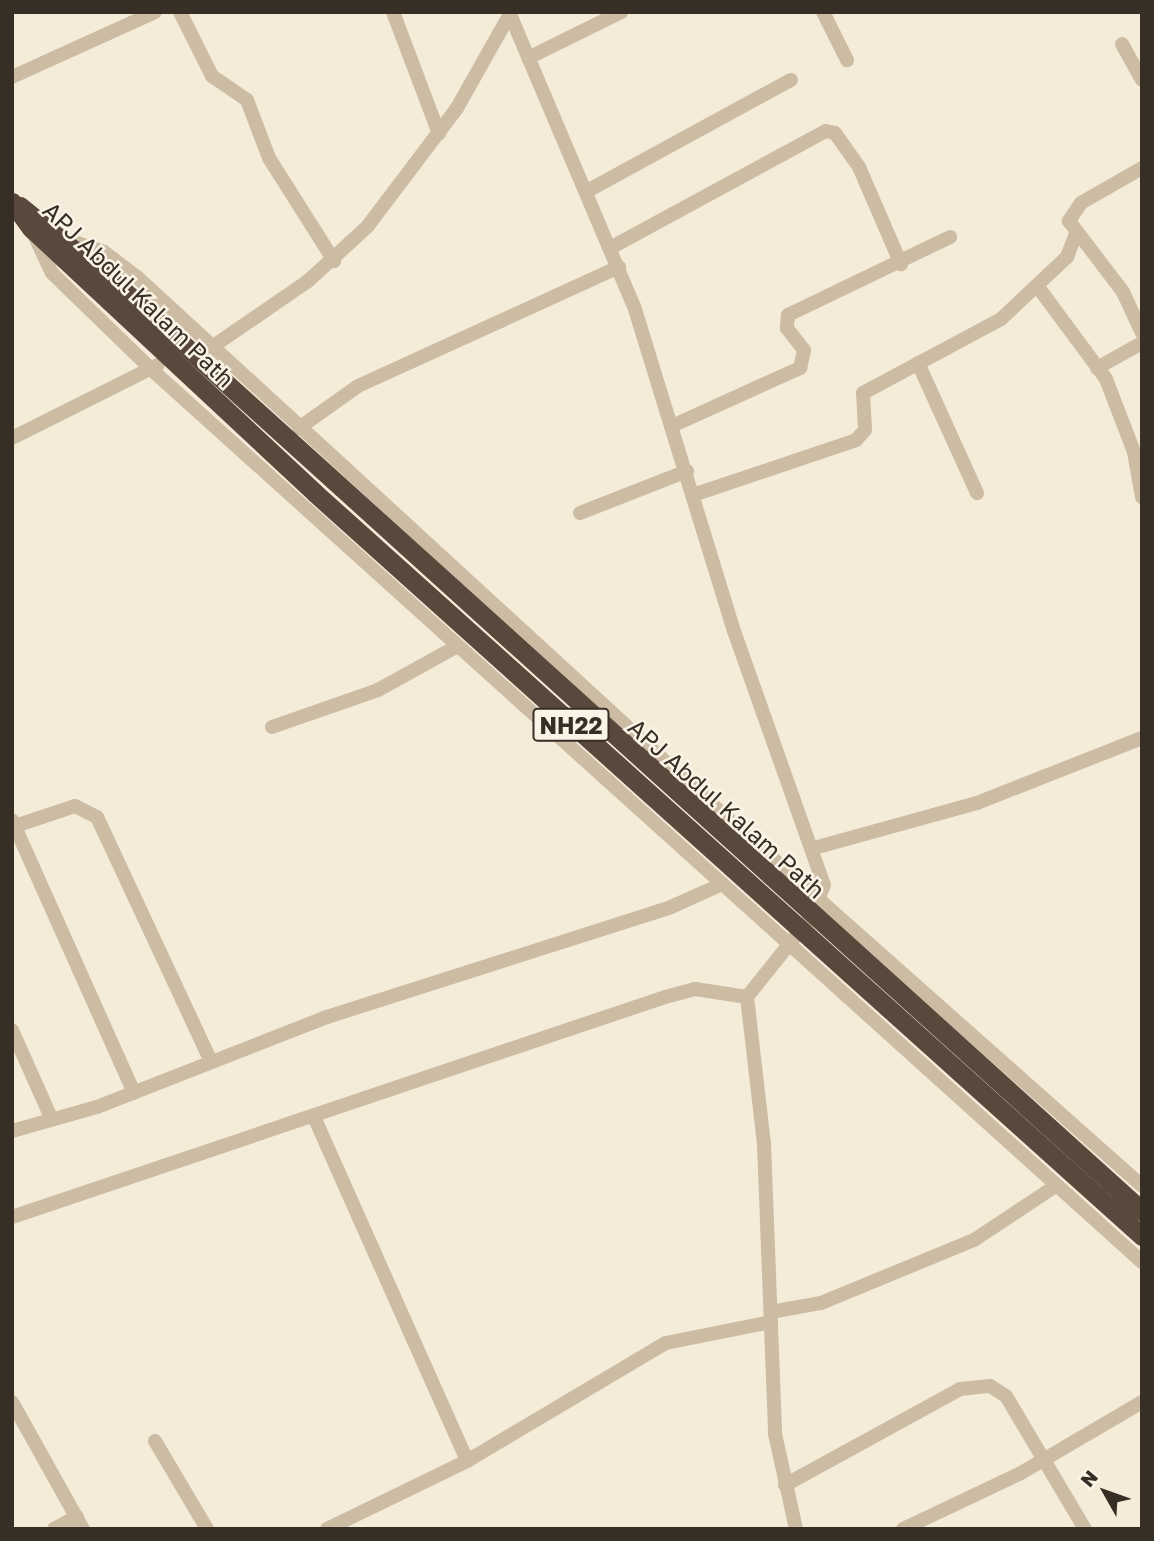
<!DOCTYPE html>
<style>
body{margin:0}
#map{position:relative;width:1154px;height:1541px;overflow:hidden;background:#f4ebd9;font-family:"Golos Text",sans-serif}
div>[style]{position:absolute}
.minor>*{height:14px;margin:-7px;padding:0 7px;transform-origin:7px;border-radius:7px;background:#cdbca4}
.highway>*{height:19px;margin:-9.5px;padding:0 9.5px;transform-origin:9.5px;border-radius:9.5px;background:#59493c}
span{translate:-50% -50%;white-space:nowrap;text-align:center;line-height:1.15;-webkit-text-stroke:5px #fbf4e6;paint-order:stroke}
.shield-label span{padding:2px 5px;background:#fbf4e6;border:2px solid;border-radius:5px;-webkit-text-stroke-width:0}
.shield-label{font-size:23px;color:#372e26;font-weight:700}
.street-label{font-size:24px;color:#372e26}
.frame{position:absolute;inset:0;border:14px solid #372e26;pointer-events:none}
.north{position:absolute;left:1070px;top:1457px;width:70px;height:70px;-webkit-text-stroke:5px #fbf4e6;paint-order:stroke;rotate:310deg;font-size:19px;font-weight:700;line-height:28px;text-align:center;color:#372e26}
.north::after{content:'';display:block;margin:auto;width:24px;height:32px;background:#372e26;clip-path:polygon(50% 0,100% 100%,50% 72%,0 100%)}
</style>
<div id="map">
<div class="minor">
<i style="left:180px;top:12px;width:72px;rotate:63.4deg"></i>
<i style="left:212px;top:76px;width:42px;rotate:34.4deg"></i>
<i style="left:247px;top:100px;width:62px;rotate:69.2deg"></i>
<i style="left:269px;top:158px;width:122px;rotate:57.7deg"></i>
<i style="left:393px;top:12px;width:130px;rotate:69.3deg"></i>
<i style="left:509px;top:12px;width:319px;rotate:67deg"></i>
<i style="left:634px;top:306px;width:340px;rotate:72.9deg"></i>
<i style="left:734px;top:631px;width:269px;rotate:70.5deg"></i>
<i style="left:824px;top:885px;width:35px;rotate:112deg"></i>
<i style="left:811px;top:917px;width:102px;rotate:128.7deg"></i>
<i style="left:747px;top:997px;width:148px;rotate:83.4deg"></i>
<i style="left:764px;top:1144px;width:290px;rotate:87.8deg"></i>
<i style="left:775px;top:1434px;width:97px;rotate:77.5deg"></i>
<i style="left:823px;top:12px;width:54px;rotate:63.4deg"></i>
<i style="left:1122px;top:44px;width:41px;rotate:60.9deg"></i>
<i style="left:528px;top:58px;width:104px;rotate:-26.3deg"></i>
<i style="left:12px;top:77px;width:157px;rotate:-24.4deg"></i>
<i style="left:1142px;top:168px;width:70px;rotate:150.2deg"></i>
<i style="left:1081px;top:203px;width:22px;rotate:124deg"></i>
<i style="left:1069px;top:221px;width:89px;rotate:52.7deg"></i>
<i style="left:1123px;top:292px;width:45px;rotate:65.1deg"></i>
<i style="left:589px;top:190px;width:230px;rotate:-28.6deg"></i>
<i style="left:34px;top:235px;width:42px;rotate:64.7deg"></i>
<i style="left:52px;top:273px;width:139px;rotate:44.1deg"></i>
<i style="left:152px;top:370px;width:1333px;rotate:42.02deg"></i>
<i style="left:66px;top:239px;width:40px;rotate:18.9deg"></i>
<i style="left:104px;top:252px;width:41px;rotate:37.1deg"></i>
<i style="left:137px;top:277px;width:787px;rotate:42.53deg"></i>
<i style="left:717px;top:809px;width:568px;rotate:41.57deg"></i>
<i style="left:612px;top:247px;width:243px;rotate:-28.5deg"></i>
<i style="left:826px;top:131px;width:9px;rotate:13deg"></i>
<i style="left:835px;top:133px;width:42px;rotate:54.8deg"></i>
<i style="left:859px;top:167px;width:106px;rotate:66.6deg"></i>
<i style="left:1038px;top:287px;width:114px;rotate:53.5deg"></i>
<i style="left:1106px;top:379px;width:78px;rotate:69deg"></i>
<i style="left:1134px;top:452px;width:46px;rotate:79.9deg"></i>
<i style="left:212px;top:347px;width:116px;rotate:-34.5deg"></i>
<i style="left:308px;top:281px;width:80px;rotate:-42.5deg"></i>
<i style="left:367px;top:227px;width:149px;rotate:-52.9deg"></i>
<i style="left:457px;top:108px;width:108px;rotate:-60.6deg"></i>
<i style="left:918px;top:363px;width:143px;rotate:65.6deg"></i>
<i style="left:1097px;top:368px;width:51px;rotate:-29.1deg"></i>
<i style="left:672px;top:426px;width:141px;rotate:-24.4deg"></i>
<i style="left:800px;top:368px;width:18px;rotate:-77deg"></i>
<i style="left:804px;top:350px;width:28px;rotate:-128deg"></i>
<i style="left:787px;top:328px;width:13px;rotate:-86deg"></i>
<i style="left:788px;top:315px;width:180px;rotate:-25.7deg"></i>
<i style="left:299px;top:428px;width:72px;rotate:-35.4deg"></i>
<i style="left:358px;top:386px;width:287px;rotate:-24.5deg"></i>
<i style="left:12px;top:438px;width:163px;rotate:-26.6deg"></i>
<i style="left:696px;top:494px;width:169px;rotate:-18.6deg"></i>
<i style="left:856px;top:440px;width:13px;rotate:-48deg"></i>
<i style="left:865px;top:430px;width:37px;rotate:-93deg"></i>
<i style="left:863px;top:393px;width:157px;rotate:-28.2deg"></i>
<i style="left:1001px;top:319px;width:91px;rotate:-43.2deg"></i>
<i style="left:1067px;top:257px;width:22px;rotate:-69deg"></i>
<i style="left:580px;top:513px;width:115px;rotate:-21.4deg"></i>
<i style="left:272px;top:727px;width:112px;rotate:-19.2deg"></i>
<i style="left:378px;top:690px;width:89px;rotate:-28.9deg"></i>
<i style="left:12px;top:820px;width:299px;rotate:65.9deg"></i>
<i style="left:12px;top:827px;width:66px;rotate:-18.4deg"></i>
<i style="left:75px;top:806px;width:25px;rotate:27deg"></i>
<i style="left:97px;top:817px;width:270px;rotate:65deg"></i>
<i style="left:814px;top:848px;width:169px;rotate:-15.4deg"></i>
<i style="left:977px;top:803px;width:177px;rotate:-21.5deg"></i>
<i style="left:12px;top:1030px;width:98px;rotate:66deg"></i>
<i style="left:315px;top:1119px;width:374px;rotate:66deg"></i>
<i style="left:12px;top:1131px;width:88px;rotate:-15.8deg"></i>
<i style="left:97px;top:1107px;width:247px;rotate:-21.4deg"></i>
<i style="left:327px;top:1017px;width:361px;rotate:-17.7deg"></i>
<i style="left:671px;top:907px;width:54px;rotate:-24.2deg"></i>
<i style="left:12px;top:1217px;width:689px;rotate:-18.62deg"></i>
<i style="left:665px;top:997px;width:31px;rotate:-15deg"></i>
<i style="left:695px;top:989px;width:53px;rotate:8.7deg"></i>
<i style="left:771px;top:1312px;width:51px;rotate:-10.2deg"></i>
<i style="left:821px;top:1303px;width:165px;rotate:-22.4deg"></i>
<i style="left:974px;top:1240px;width:96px;rotate:-33.5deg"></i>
<i style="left:12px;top:1402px;width:145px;rotate:60.8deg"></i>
<i style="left:155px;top:1441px;width:102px;rotate:59.4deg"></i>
<i style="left:785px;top:1485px;width:200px;rotate:-28.7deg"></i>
<i style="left:960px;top:1389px;width:30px;rotate:-6deg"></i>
<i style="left:990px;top:1386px;width:19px;rotate:32deg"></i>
<i style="left:1006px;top:1396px;width:155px;rotate:59.3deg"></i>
<i style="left:54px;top:1529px;width:26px;rotate:-28deg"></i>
<i style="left:327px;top:1529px;width:156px;rotate:-25.9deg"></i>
<i style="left:467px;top:1461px;width:231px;rotate:-30.7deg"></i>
<i style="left:666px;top:1343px;width:107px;rotate:-11.3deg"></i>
<i style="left:903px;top:1529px;width:131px;rotate:-25.4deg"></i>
<i style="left:1021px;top:1473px;width:140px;rotate:-30.4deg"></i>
</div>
<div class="highway">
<i style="left:12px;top:202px;width:32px;rotate:54deg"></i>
<i style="left:31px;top:228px;width:388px;rotate:43deg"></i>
<i style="left:315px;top:493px;width:1112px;rotate:41.94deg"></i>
<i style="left:20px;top:206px;width:133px;rotate:39.2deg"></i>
<i style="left:123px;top:290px;width:1374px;rotate:42.11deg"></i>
</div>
<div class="shield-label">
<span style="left:571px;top:725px">NH22</span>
</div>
<div class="street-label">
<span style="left:139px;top:294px;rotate:44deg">APJ Abdul Kalam Path</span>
<span style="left:727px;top:808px;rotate:42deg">APJ Abdul Kalam Path</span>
</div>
<div class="frame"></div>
<div class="north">N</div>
</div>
